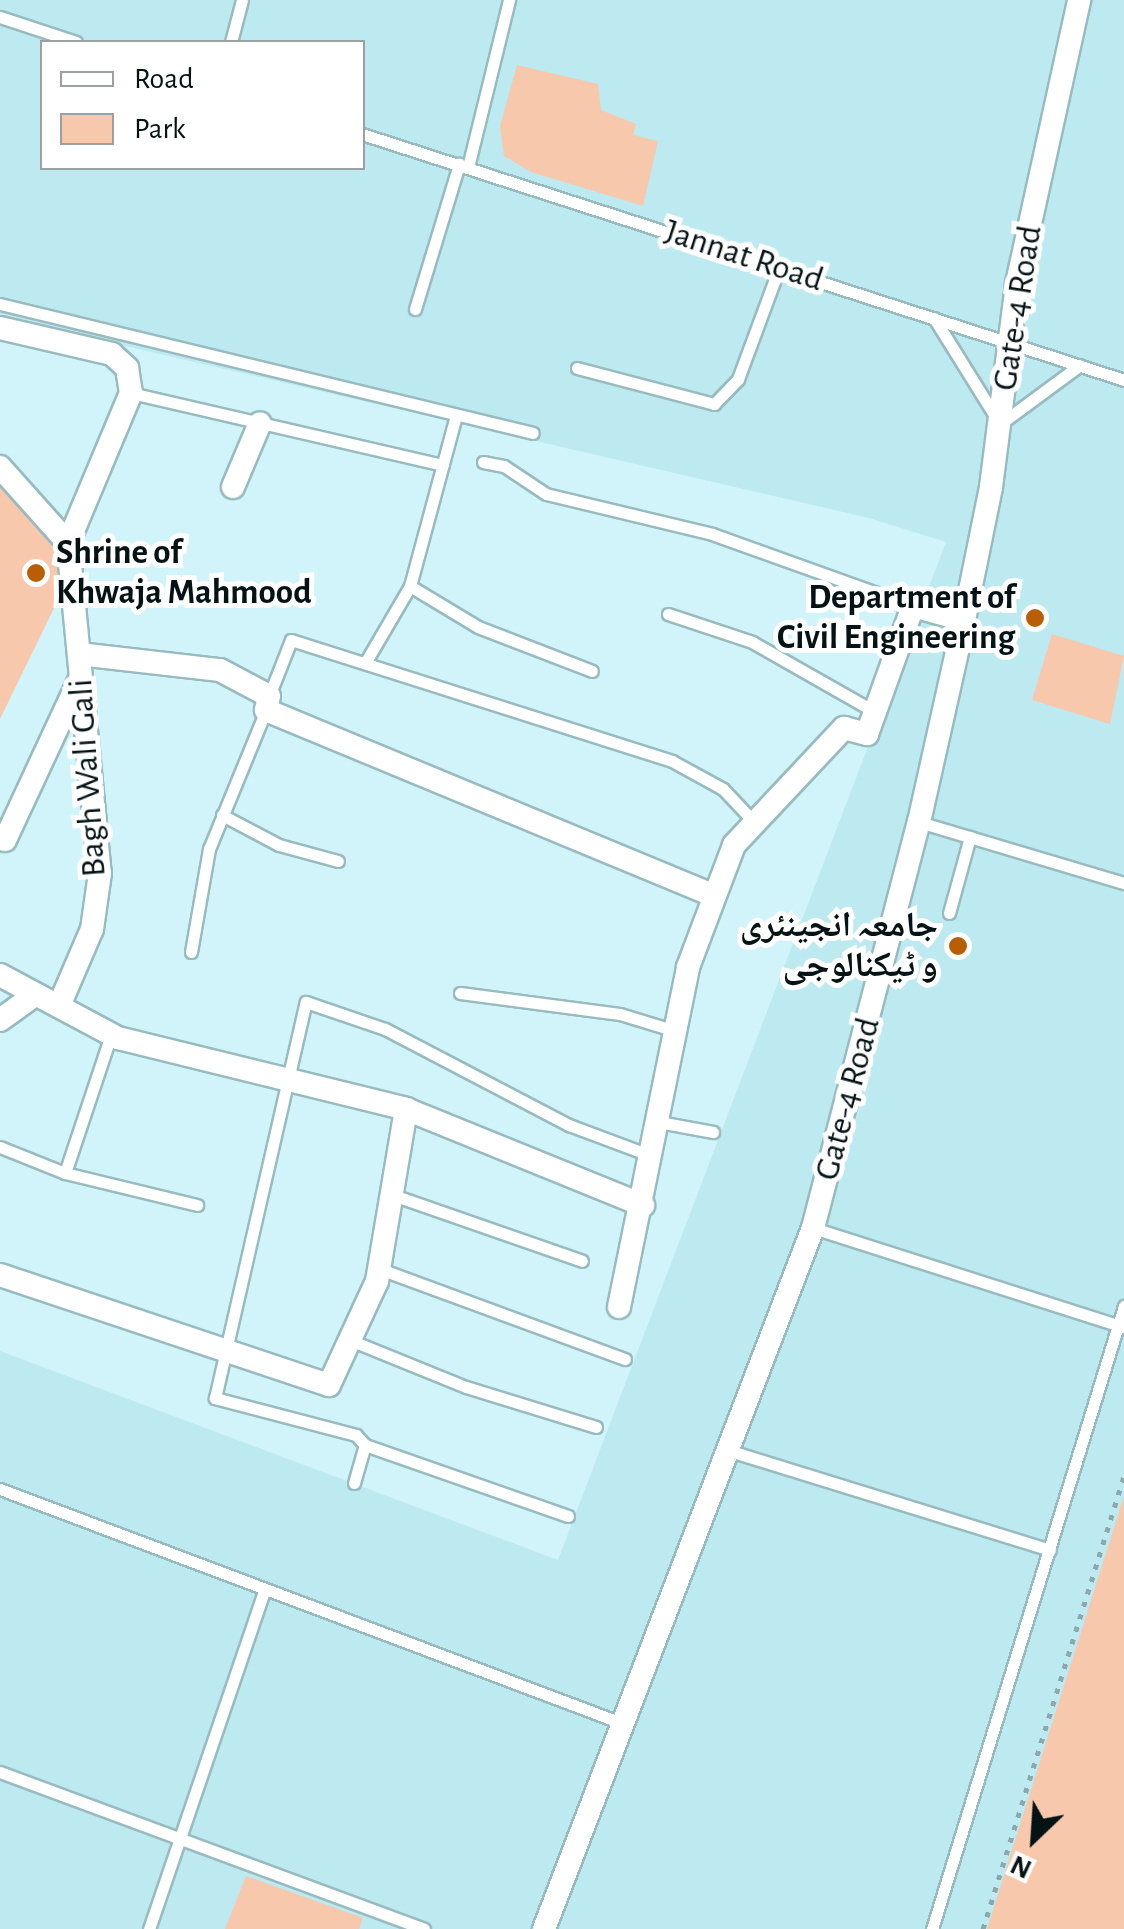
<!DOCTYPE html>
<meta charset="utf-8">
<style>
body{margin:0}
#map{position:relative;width:1124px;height:1929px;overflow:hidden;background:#d0f4f9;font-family:"Alegreya Sans","Noto Naskh Arabic",sans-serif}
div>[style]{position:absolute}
.built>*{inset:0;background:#bceaf0}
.green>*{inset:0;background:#f7c8ab}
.path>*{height:5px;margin-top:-2.5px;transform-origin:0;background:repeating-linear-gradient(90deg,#8ca8ac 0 5px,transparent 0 13px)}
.roads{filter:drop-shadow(2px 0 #98bbbf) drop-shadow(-2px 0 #98bbbf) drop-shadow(0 2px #98bbbf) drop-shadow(0 -2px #98bbbf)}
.service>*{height:11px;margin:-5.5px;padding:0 5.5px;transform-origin:5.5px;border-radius:5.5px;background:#fff}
.minor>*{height:22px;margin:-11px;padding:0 11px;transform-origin:11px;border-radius:11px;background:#fff}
.dots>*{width:28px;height:28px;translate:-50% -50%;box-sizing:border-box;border:5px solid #fff;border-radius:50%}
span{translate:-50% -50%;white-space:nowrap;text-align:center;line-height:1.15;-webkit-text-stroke:10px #fff;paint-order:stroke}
.street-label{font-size:35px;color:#061315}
.poi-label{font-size:35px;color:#061315;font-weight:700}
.left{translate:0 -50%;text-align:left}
.right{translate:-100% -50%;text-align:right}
.legend{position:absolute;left:40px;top:40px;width:325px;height:130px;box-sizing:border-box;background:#fff;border:2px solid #9ba1a1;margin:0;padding:12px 18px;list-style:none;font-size:30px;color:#061315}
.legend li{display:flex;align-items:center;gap:20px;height:50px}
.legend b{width:50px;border:2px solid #9ba1a1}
.north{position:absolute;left:984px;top:1789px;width:100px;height:100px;-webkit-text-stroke:8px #fff;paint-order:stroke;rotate:205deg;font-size:28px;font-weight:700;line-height:40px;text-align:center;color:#061315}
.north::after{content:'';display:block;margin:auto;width:35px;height:45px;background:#061315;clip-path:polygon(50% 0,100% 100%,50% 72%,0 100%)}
</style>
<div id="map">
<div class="built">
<i style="clip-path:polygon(evenodd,0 0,1124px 0,1124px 1929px,0 1929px,0 1351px,558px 1560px,946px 542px,869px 518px,0 317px,0 0,42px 42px,362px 42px,362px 168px,42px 168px,42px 42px)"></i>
</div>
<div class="green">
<i style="clip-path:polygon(517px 65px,598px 84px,601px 110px,636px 124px,633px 135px,658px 141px,643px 206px,531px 172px,504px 156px,500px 126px)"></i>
<i style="clip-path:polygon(0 467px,68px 543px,78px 613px,56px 604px,0 719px)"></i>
<i style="clip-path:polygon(1052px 634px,1124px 656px,1110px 724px,1032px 700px)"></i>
<i style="clip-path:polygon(1124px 1496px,1124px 1929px,987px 1929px)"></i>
<i style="clip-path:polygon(246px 1876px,363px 1918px,359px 1929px,225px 1929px)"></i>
</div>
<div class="path">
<i style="left:983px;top:1929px;width:474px;rotate:-72.7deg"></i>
</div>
<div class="roads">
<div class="service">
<i style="left:0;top:17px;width:80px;rotate:18.2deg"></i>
<i style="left:231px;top:42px;width:43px;rotate:-75.3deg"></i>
<i style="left:362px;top:134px;width:801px;rotate:17.89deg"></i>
<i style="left:468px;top:167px;width:172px;rotate:-76.2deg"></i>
<i style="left:0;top:304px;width:548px;rotate:13.61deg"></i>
<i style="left:415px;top:309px;width:152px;rotate:-73.1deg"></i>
<i style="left:934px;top:318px;width:125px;rotate:58.1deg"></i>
<i style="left:1000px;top:424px;width:99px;rotate:-36.4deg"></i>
<i style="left:577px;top:368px;width:142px;rotate:14.7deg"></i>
<i style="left:714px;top:404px;width:35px;rotate:-46deg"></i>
<i style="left:738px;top:379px;width:118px;rotate:-69.7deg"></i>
<i style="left:131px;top:393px;width:320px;rotate:13deg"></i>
<i style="left:483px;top:462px;width:21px;rotate:11deg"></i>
<i style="left:504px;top:466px;width:50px;rotate:33.7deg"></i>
<i style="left:546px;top:494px;width:171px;rotate:13.5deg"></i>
<i style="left:712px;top:534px;width:214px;rotate:19.7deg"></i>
<i style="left:410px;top:586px;width:79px;rotate:31.1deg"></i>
<i style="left:478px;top:627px;width:122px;rotate:21.1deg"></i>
<i style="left:668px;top:614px;width:89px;rotate:18.4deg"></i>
<i style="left:752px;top:642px;width:142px;rotate:29.6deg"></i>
<i style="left:365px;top:663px;width:89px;rotate:-59.7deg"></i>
<i style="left:410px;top:586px;width:177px;rotate:-74.9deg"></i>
<i style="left:269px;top:696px;width:60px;rotate:-68.6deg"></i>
<i style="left:291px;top:640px;width:400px;rotate:17.6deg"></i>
<i style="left:672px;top:761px;width:58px;rotate:28.8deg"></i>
<i style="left:723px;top:789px;width:47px;rotate:46.7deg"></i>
<i style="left:222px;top:815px;width:64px;rotate:27.8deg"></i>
<i style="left:279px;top:845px;width:61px;rotate:15.2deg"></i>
<i style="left:919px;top:822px;width:214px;rotate:16.6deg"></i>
<i style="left:949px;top:913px;width:79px;rotate:-74.6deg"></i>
<i style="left:191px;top:952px;width:105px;rotate:-80.1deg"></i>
<i style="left:209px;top:849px;width:150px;rotate:-67.7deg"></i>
<i style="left:460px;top:993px;width:161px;rotate:7.5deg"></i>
<i style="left:620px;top:1014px;width:59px;rotate:16.9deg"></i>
<i style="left:659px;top:1122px;width:55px;rotate:10.5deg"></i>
<i style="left:0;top:1147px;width:70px;rotate:21.8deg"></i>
<i style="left:65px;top:1173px;width:136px;rotate:13.6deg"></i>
<i style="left:65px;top:1173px;width:145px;rotate:-71.6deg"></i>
<i style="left:393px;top:1195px;width:200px;rotate:19.2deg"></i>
<i style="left:813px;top:1228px;width:326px;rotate:17.7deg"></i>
<i style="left:380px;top:1269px;width:261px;rotate:20.2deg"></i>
<i style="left:350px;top:1340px;width:125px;rotate:22.1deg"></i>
<i style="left:466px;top:1387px;width:136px;rotate:17.1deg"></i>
<i style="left:365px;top:1445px;width:215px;rotate:19.3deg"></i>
<i style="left:727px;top:1450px;width:338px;rotate:17.2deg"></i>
<i style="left:354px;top:1483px;width:40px;rotate:-74deg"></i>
<i style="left:365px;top:1445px;width:13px;rotate:-132deg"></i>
<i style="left:356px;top:1435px;width:146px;rotate:-165.3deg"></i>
<i style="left:215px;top:1398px;width:406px;rotate:-77.1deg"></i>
<i style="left:306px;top:1002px;width:83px;rotate:18.9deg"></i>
<i style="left:385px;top:1029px;width:208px;rotate:27.6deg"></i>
<i style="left:569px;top:1125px;width:89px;rotate:20.5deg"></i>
<i style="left:0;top:1489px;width:661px;rotate:20.63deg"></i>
<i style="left:0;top:1772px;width:452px;rotate:20.3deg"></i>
<i style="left:149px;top:1929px;width:359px;rotate:-71.2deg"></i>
<i style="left:932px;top:1929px;width:652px;rotate:-72.87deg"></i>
</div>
<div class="minor">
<i style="left:0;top:328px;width:115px;rotate:13.1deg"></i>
<i style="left:112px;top:354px;width:21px;rotate:43deg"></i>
<i style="left:127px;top:368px;width:25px;rotate:81deg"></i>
<i style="left:131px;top:393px;width:163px;rotate:112.8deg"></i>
<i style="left:68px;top:543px;width:332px;rotate:84.5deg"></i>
<i style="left:100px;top:873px;width:57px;rotate:98.1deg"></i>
<i style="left:92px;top:929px;width:84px;rotate:113.2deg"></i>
<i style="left:0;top:467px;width:102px;rotate:48.2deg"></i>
<i style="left:233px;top:487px;width:69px;rotate:-67.1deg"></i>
<i style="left:79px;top:654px;width:142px;rotate:6.5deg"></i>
<i style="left:220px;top:670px;width:55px;rotate:28deg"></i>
<i style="left:269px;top:696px;width:14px;rotate:102deg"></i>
<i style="left:266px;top:710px;width:485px;rotate:22.5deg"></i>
<i style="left:5px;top:840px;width:173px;rotate:-65.1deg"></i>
<i style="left:0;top:975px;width:134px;rotate:28.1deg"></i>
<i style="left:118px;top:1038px;width:297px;rotate:13.8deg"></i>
<i style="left:406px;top:1109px;width:256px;rotate:22.1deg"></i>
<i style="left:0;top:1020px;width:44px;rotate:-35.8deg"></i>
<i style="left:0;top:1275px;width:347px;rotate:18.5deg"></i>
<i style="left:329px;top:1385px;width:115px;rotate:-65.2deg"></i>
<i style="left:377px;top:1281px;width:174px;rotate:-80.4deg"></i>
<i style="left:619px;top:1307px;width:347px;rotate:-78.5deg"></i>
<i style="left:688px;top:967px;width:130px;rotate:-69.3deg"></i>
<i style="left:734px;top:845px;width:161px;rotate:-46.8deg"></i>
<i style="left:844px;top:728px;width:24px;rotate:15deg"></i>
<i style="left:867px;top:734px;width:136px;rotate:-70.2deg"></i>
<i style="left:913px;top:606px;width:53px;rotate:15.4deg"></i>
<i style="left:544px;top:1929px;width:751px;rotate:-69.01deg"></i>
<i style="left:813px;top:1228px;width:420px;rotate:-75.4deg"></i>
<i style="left:919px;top:822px;width:207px;rotate:-77.4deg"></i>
<i style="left:964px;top:620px;width:136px;rotate:-78.5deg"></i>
<i style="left:991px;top:487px;width:206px;rotate:-82.7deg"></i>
<i style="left:1017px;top:283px;width:290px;rotate:-77.6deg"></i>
</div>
</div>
<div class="dots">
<i style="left:36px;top:573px;background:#ba5e06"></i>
<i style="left:1035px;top:618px;background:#ba5e06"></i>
<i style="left:958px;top:946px;background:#ba5e06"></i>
</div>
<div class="street-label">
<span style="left:744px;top:256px;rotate:18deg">Jannat Road</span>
<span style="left:1018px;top:308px;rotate:-81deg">Gate-4 Road</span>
<span style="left:88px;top:778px;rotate:-94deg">Bagh Wali Gali</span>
<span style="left:848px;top:1099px;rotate:-75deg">Gate-4 Road</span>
</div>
<div class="poi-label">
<span class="left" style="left:56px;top:573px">Shrine of<br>Khwaja Mahmood</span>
<span class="right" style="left:1015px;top:618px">Department of<br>Civil Engineering</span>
<span class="right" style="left:938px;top:946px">جامعہ انجینئری<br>و ٹیکنالوجی</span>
</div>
<ul class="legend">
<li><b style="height:12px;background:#fff"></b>Road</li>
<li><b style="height:28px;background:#f7c8ab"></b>Park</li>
</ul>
<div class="north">N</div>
</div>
